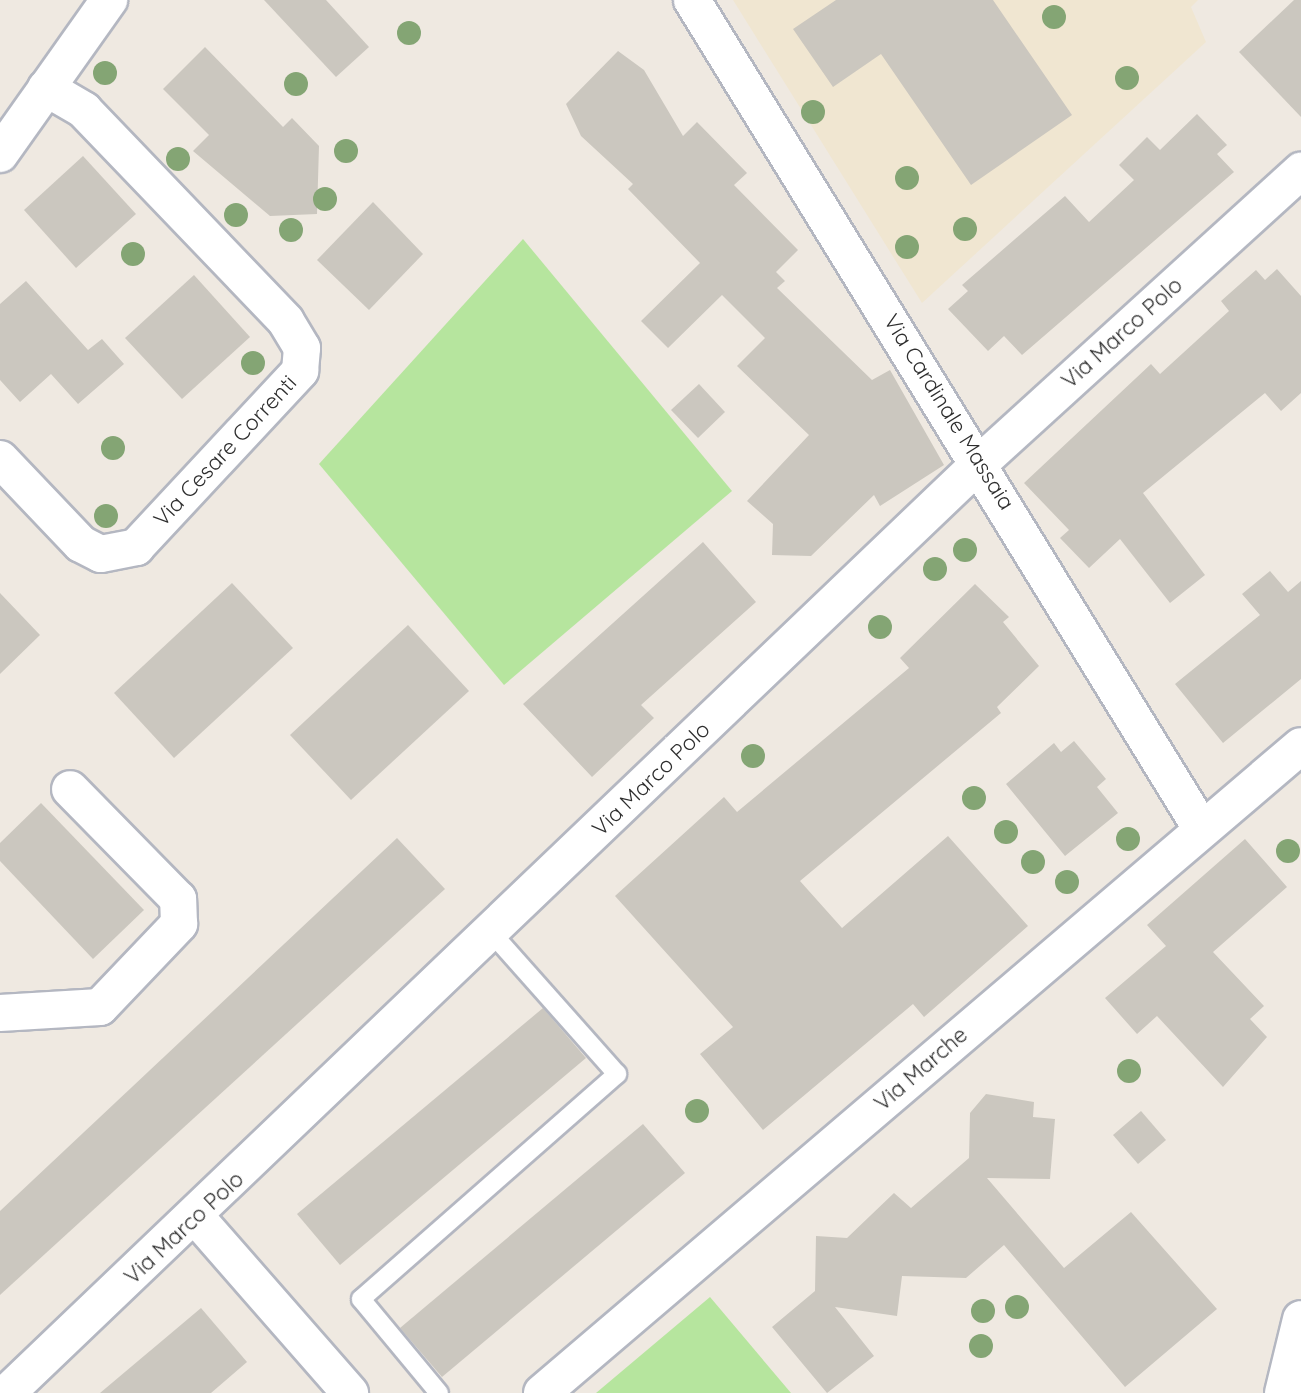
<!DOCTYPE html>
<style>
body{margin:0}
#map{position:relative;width:1301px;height:1393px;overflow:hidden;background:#efe9e1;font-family:Quicksand,sans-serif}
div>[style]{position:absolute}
.education>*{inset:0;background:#f0e6d1}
.green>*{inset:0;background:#b6e59e}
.building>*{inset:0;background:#cbc7bf}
.roads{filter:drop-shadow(2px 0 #b4b7c1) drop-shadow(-2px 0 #b4b7c1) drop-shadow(0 2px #b4b7c1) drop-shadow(0 -2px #b4b7c1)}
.lane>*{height:18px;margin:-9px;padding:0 9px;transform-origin:9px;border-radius:9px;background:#fff}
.street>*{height:36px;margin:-18px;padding:0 18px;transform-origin:18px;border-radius:18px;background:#fff}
.trees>*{width:24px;height:24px;margin:-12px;border-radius:50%;background:#84a574}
span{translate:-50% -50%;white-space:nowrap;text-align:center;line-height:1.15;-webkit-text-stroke:8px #fff;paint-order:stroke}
.street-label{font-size:22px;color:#2e2e2e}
</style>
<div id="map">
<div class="education">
<i style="clip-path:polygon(733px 0,1198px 0,1191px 7px,1206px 42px,922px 303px)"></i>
</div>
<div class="green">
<i style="clip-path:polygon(523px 239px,732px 491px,504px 685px,319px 464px)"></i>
<i style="clip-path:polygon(710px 1297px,791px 1393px,596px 1393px)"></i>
</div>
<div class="building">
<i style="clip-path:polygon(264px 0,326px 0,369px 47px,336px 77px)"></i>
<i style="clip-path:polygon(836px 0,993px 0,1072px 115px,971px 185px,881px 54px,833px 87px,793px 29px)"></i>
<i style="clip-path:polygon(1294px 0,1301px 0,1301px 117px,1239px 52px)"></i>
<i style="clip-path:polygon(205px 47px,283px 127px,292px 118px,319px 146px,317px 214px,270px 216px,193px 151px,209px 135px,163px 89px)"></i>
<i style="clip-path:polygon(618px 51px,644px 70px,683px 136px,697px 122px,747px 173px,734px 185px,798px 250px,776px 272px,785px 281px,777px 288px,872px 380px,890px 370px,944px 465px,880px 506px,874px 495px,811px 556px,772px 555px,773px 524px,747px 501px,809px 435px,737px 366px,765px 338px,722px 295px,668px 348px,641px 321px,700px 263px,628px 189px,633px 184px,581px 136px,566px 104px)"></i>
<i style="clip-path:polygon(1197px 114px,1227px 145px,1217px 154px,1234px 172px,1022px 355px,1004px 336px,988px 351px,948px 309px,968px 291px,962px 285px,1065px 196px,1089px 222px,1134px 180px,1119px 165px,1147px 137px,1160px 150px)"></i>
<i style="clip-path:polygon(83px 156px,136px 214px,76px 268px,24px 210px)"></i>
<i style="clip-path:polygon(373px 202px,423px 254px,369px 310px,317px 260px)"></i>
<i style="clip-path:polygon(1277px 269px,1301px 296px,1301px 393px,1281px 411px,1265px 393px,1143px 493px,1205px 575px,1170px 603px,1120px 539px,1089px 568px,1060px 538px,1069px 530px,1024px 483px,1151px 364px,1160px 374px,1229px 311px,1221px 301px,1256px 270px,1265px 280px)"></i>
<i style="clip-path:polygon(194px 275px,250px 337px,182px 399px,125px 338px)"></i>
<i style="clip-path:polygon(26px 281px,88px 350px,102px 339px,124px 364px,78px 404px,51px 374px,20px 402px,0 380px,0 304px)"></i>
<i style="clip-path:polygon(699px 384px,725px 412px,698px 438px,671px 410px)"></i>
<i style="clip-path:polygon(703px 542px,756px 602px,641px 705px,654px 718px,592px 777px,523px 704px)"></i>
<i style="clip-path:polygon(1270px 571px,1288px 592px,1301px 581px,1301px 679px,1223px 743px,1175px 684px,1260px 615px,1242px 594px)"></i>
<i style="clip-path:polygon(232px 583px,293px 648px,174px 758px,114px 693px)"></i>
<i style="clip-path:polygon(975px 584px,1009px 617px,1003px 622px,1039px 666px,997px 707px,1001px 713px,800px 881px,842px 928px,948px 836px,1028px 926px,924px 1017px,913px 1004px,763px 1130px,700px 1054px,733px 1027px,615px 896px,724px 797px,737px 812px,909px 668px,900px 658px)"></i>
<i style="clip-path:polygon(0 593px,40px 635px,0 674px)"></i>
<i style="clip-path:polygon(408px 625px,469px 691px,351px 800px,290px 735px)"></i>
<i style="clip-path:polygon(1074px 741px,1106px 779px,1097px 787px,1118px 813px,1065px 856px,1006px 784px,1054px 743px,1061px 752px)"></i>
<i style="clip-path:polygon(41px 803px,144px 910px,93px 959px,0 861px,0 843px)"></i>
<i style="clip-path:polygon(397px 838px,445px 889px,0 1295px,0 1211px)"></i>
<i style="clip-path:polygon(1245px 839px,1287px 887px,1213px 952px,1264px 1006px,1250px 1019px,1267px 1037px,1223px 1087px,1157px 1016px,1137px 1034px,1105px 998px,1166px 946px,1147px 925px)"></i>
<i style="clip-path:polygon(543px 1008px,586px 1058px,340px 1265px,297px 1214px)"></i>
<i style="clip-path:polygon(986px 1094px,1034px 1102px,1033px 1117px,1055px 1119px,1050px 1179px,987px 1178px,1064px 1268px,1131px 1212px,1217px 1309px,1125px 1387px,1004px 1245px,966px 1278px,902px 1276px,897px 1316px,835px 1307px,874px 1356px,827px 1393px,772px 1327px,815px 1291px,816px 1236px,847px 1238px,894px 1193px,911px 1208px,969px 1158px,970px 1113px)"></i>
<i style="clip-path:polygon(1141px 1111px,1166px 1140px,1138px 1164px,1113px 1135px)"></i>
<i style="clip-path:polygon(643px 1124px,685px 1173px,442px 1377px,400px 1328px)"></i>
<i style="clip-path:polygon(201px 1308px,247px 1362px,211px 1393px,100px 1393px)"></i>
</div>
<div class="roads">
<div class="lane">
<i style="left:439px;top:1393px;width:122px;rotate:-129.7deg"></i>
<i style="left:361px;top:1299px;width:341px;rotate:-41.3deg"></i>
<i style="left:617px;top:1074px;width:188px;rotate:-131.6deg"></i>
</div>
<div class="street">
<i style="left:692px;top:0;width:972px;rotate:58.42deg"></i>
<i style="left:0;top:154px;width:189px;rotate:-54.7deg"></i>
<i style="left:0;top:459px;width:117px;rotate:46.4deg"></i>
<i style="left:81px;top:544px;width:22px;rotate:27deg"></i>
<i style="left:101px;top:554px;width:36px;rotate:-11deg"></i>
<i style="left:136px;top:547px;width:241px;rotate:-47deg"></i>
<i style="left:300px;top:371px;width:23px;rotate:-85deg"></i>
<i style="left:302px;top:348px;width:31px;rotate:-121deg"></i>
<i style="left:286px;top:321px;width:292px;rotate:-133.8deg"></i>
<i style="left:84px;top:110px;width:44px;rotate:-149.9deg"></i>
<i style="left:0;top:1013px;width:100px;rotate:-3.4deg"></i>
<i style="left:100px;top:1007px;width:115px;rotate:-46.4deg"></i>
<i style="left:179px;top:924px;width:25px;rotate:-92deg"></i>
<i style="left:178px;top:899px;width:154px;rotate:-134.5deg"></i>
<i style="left:196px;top:1217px;width:234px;rotate:48.8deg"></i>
<i style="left:7px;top:1393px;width:1347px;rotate:-43.71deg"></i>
<i style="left:981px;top:462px;width:433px;rotate:-42.3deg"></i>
<i style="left:542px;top:1393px;width:997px;rotate:-40.45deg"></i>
<i style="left:1283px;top:1393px;width:76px;rotate:-76.3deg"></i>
</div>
</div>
<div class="trees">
<i style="left:1054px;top:17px"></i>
<i style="left:409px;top:33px"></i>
<i style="left:105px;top:73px"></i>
<i style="left:1127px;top:78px"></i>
<i style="left:296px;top:84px"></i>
<i style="left:813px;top:112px"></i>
<i style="left:346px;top:151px"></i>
<i style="left:178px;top:159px"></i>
<i style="left:907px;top:178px"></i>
<i style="left:325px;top:199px"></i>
<i style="left:236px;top:215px"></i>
<i style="left:965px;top:229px"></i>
<i style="left:291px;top:230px"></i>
<i style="left:907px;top:247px"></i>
<i style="left:133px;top:254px"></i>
<i style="left:253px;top:363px"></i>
<i style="left:113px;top:448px"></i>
<i style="left:106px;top:516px"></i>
<i style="left:965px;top:550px"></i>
<i style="left:935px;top:569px"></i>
<i style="left:880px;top:627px"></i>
<i style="left:753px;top:756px"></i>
<i style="left:974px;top:798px"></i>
<i style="left:1006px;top:832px"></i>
<i style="left:1128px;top:839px"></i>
<i style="left:1288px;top:851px"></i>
<i style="left:1033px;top:862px"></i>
<i style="left:1067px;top:882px"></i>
<i style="left:1129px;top:1071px"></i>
<i style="left:697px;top:1111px"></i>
<i style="left:1017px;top:1307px"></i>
<i style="left:983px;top:1311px"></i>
<i style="left:981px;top:1346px"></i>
</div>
<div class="street-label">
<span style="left:1122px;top:333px;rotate:-42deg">Via Marco Polo</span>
<span style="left:949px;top:412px;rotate:58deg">Via Cardinale Massaia</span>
<span style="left:225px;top:451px;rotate:-47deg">Via Cesare Correnti</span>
<span style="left:651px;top:779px;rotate:-44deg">Via Marco Polo</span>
<span style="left:921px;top:1069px;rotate:-41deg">Via Marche</span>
<span style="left:184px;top:1228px;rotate:-43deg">Via Marco Polo</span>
</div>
</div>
